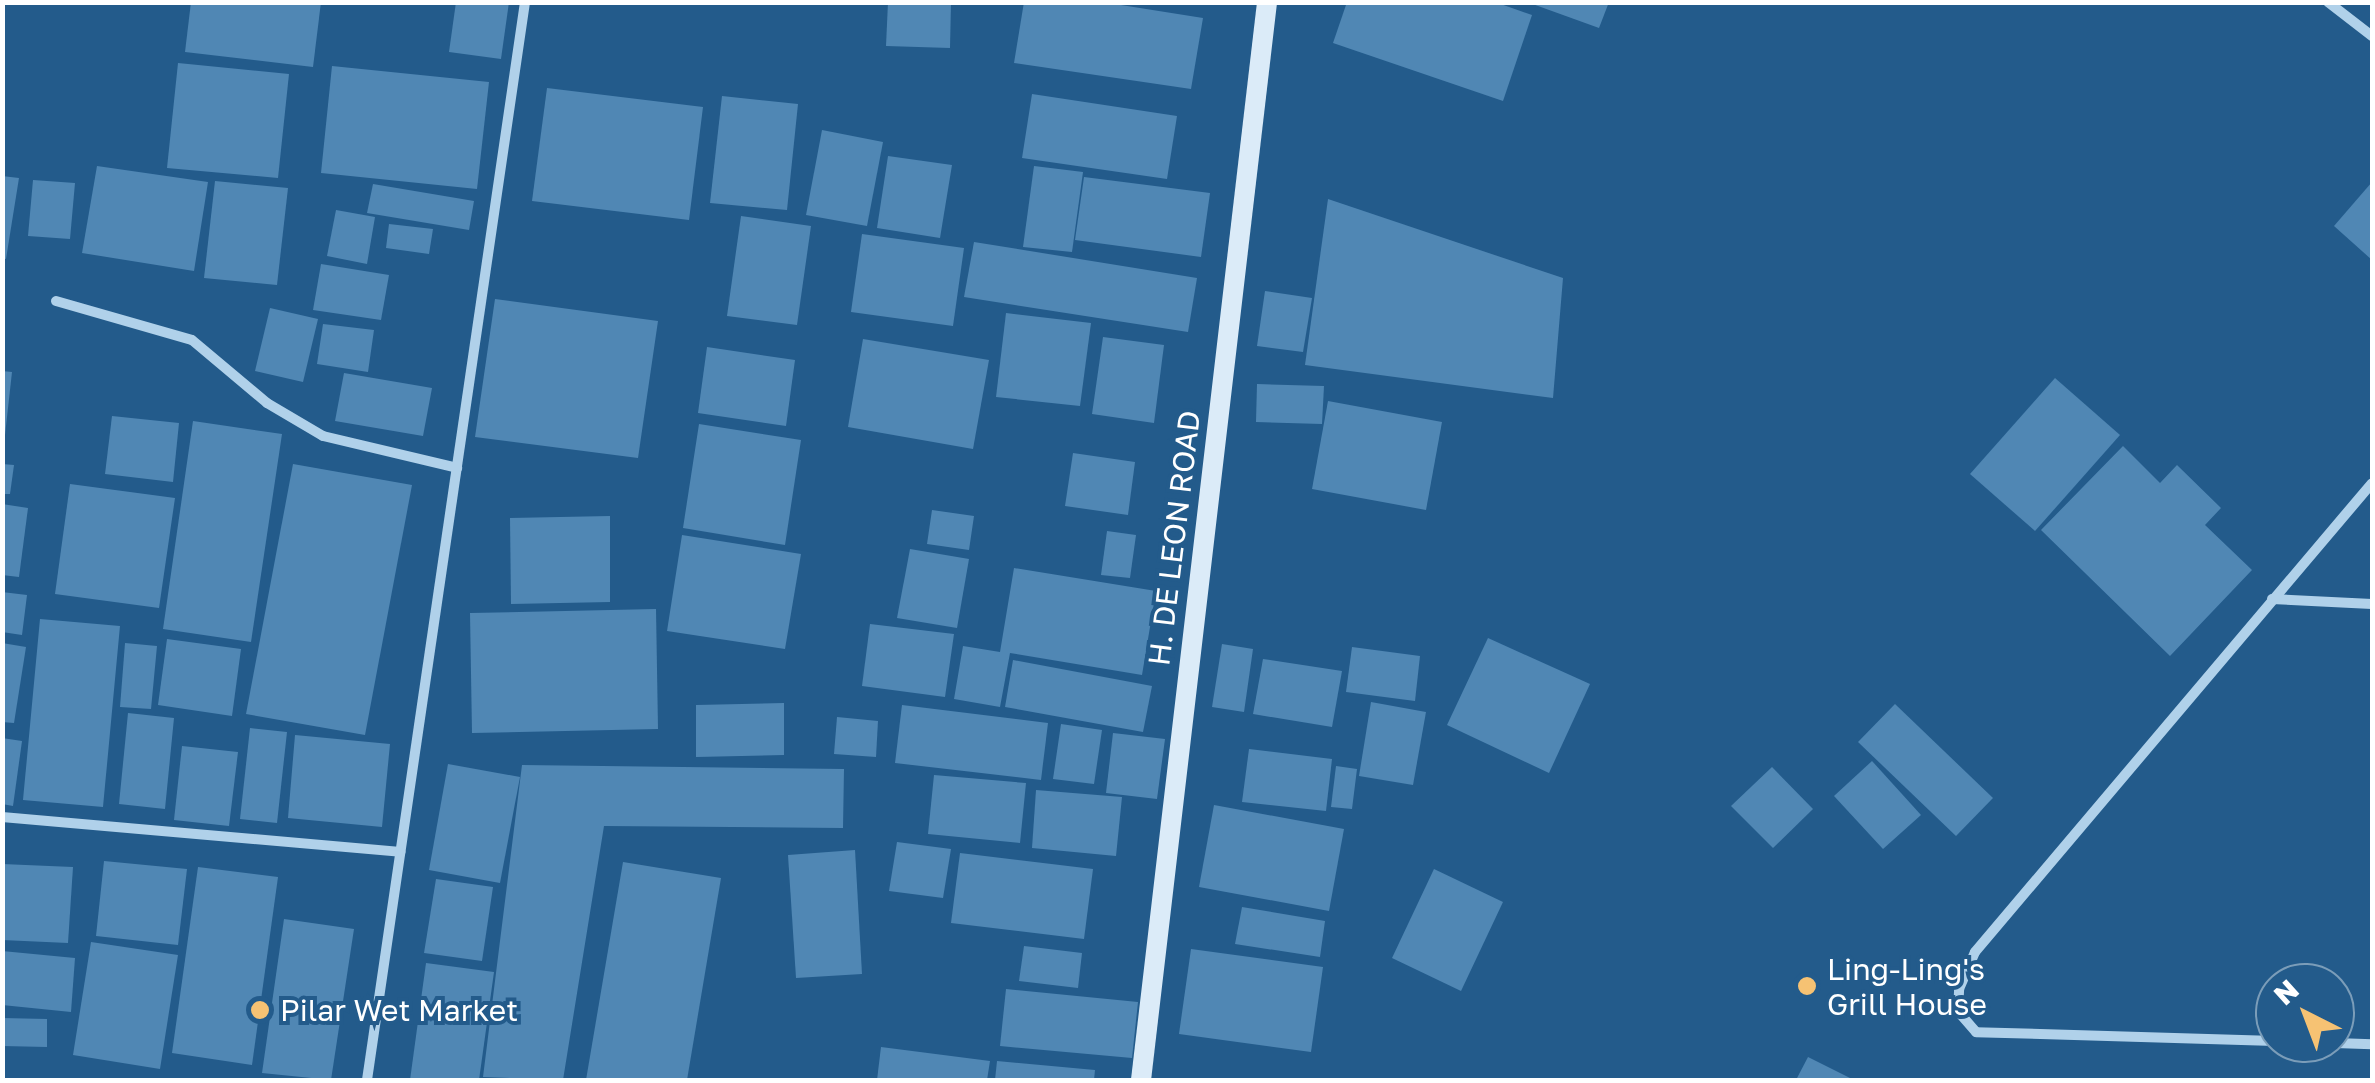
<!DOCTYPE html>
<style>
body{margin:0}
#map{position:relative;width:2375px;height:1083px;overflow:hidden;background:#235b8b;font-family:"Golos Text",sans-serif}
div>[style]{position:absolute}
.building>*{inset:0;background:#5087b4}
.street>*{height:10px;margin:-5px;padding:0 5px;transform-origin:5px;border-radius:5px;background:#b0d1ea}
.secondary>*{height:20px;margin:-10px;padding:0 10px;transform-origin:10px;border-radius:10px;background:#dbebf8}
.dots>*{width:28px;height:28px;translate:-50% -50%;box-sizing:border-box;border:5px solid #235b8b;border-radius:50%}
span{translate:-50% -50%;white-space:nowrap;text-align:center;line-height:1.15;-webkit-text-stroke:8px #235b8b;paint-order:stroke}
.street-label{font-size:30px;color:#fff}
.poi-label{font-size:30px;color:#fff}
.left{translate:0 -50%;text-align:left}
.frame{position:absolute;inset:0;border:5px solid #fff;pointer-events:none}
.north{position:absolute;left:2255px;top:963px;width:100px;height:100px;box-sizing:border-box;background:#235b8b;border:2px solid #7b9db9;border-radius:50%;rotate:318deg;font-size:28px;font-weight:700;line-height:40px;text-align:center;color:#fff}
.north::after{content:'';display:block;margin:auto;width:35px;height:45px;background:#f6c273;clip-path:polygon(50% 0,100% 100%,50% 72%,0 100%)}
</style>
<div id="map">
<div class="building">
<i style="clip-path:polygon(191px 2px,321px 2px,313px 67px,185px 52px)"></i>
<i style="clip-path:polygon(456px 2px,509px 2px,501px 59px,449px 52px)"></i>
<i style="clip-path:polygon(888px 2px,951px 2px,950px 48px,886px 46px)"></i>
<i style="clip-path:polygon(1024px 2px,1102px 2px,1203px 18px,1191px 89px,1014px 63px)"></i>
<i style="clip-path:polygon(1347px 2px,1495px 2px,1532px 15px,1503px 101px,1333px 43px)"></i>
<i style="clip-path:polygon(1527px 2px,1609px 2px,1599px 28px)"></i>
<i style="clip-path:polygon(178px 63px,289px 74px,278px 178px,167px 168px)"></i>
<i style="clip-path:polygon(332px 66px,489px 82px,477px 189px,321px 173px)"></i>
<i style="clip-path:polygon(547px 88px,703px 107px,689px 220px,532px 201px)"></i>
<i style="clip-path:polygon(1032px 94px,1177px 116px,1167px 179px,1022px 158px)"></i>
<i style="clip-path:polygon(722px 96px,798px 104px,787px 210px,710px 203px)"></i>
<i style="clip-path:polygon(822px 130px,883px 142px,867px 226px,806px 215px)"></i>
<i style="clip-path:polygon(888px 156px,952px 165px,940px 238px,877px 228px)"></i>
<i style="clip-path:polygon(97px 166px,208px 182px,194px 271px,82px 253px)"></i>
<i style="clip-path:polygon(1034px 166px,1083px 172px,1072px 252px,1023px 247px)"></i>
<i style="clip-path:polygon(2px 176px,19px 178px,6px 259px,2px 258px)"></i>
<i style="clip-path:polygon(1084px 177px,1210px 193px,1201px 257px,1075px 240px)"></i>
<i style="clip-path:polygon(33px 180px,75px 183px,70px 239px,28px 236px)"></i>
<i style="clip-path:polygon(215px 181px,288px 188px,277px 285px,204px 278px)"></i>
<i style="clip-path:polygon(2372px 182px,2372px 260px,2334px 226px)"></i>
<i style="clip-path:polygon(373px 184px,474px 201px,469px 230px,367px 213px)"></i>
<i style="clip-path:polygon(1328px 199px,1563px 278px,1553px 398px,1305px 365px)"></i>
<i style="clip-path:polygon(336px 210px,375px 217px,367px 264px,327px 256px)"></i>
<i style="clip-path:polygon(741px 216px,811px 226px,797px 325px,727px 316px)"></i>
<i style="clip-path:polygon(389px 224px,433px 229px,429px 254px,386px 248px)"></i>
<i style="clip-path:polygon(862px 234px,964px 248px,953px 326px,851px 312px)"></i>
<i style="clip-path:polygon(974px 242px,1197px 278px,1188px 332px,964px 297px)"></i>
<i style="clip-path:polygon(321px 264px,389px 275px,381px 320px,313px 310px)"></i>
<i style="clip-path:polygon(1265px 291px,1312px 298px,1303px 352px,1257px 346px)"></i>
<i style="clip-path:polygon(495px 299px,658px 321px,638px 458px,475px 437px)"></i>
<i style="clip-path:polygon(270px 308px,318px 319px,303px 382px,255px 371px)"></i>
<i style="clip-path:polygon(1006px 313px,1091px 323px,1080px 406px,996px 397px)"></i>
<i style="clip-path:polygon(323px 324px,374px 330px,368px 372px,317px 364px)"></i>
<i style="clip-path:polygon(1103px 337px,1164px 345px,1154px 423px,1092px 414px)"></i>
<i style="clip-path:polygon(863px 339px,989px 360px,973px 449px,848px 427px)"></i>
<i style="clip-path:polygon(707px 347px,795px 360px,786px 426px,698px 413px)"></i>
<i style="clip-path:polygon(2px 371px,12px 372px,5px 435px,2px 435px)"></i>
<i style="clip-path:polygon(344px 373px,432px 388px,423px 436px,335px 421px)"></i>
<i style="clip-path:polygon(2055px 378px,2120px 435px,2035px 531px,1970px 474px)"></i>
<i style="clip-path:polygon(1257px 384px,1324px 386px,1322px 424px,1256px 422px)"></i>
<i style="clip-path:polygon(1328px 401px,1442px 422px,1426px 510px,1312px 489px)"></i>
<i style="clip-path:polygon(112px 416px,179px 423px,173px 482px,105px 474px)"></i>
<i style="clip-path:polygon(193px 421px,282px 434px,251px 642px,163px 629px)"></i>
<i style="clip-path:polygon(699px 424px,801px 440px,785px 545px,683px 528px)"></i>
<i style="clip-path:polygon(2123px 446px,2160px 483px,2177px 465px,2221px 508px,2205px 525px,2252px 570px,2170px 656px,2041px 530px)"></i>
<i style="clip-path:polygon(1073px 453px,1135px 462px,1128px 515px,1065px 506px)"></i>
<i style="clip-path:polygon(2px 464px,14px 465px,10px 494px,2px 494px)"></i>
<i style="clip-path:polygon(293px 464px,412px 485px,365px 735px,246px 714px)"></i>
<i style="clip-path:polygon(70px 484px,175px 498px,159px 608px,55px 594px)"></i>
<i style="clip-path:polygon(2px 504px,28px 508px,19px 577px,2px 575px)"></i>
<i style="clip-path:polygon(932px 510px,974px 516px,969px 550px,927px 544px)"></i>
<i style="clip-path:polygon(610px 516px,610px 602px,511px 604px,510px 518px)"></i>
<i style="clip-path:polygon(1107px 531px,1136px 535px,1130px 578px,1101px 575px)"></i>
<i style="clip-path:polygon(682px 535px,801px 554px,785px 649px,667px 631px)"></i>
<i style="clip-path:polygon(910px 549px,969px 559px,957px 628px,897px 618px)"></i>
<i style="clip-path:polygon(1014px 568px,1156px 591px,1142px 675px,1010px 653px,1000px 707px,954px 699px,963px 646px,1000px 652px)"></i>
<i style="clip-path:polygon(2px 592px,27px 595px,22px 635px,2px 632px)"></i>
<i style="clip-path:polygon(656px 609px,658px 729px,472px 733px,470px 613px)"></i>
<i style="clip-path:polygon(40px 619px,120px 626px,103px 807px,23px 800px)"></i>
<i style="clip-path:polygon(870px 624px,954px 634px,945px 697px,862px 686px)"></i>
<i style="clip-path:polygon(1488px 638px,1590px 684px,1549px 773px,1447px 725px)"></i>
<i style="clip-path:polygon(167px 639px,241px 649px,232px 716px,158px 705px)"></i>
<i style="clip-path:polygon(2px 643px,26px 647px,14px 723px,2px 722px)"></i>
<i style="clip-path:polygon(125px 643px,157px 646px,151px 709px,120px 707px)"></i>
<i style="clip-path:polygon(1222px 644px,1253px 649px,1244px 712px,1212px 707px)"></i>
<i style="clip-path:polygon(1352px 647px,1420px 656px,1415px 701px,1346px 692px)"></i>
<i style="clip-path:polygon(1263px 659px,1342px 671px,1332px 727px,1253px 714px)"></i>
<i style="clip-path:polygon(1013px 660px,1152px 686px,1143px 732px,1005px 707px)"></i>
<i style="clip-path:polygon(1371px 702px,1426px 712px,1413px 785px,1359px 776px)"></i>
<i style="clip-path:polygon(784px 703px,784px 755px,696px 757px,696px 705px)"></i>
<i style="clip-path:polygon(1895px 704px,1993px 798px,1956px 836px,1858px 742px)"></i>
<i style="clip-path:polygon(902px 705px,1048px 723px,1041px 780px,895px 763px)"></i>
<i style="clip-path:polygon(128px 713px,174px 718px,165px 809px,119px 804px)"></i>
<i style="clip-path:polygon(837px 717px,878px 721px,876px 757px,834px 754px)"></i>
<i style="clip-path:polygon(1061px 724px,1102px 730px,1094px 784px,1053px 779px)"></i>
<i style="clip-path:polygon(250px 728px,287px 732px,277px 823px,240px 819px)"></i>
<i style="clip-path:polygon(1113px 733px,1165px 739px,1157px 799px,1106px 793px)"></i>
<i style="clip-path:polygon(295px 735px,390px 744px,382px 827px,288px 818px)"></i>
<i style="clip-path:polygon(2px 738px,22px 741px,13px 806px,2px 804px)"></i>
<i style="clip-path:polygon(182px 746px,238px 752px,229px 826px,174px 820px)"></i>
<i style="clip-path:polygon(1249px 749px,1332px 759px,1326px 811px,1242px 802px)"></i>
<i style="clip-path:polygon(1872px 761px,1921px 815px,1883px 849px,1834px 796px)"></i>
<i style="clip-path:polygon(448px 764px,520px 777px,500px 883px,429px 870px)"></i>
<i style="clip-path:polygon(522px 765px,844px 769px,843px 828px,604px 826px,563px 1080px,483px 1077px)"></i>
<i style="clip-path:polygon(1336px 766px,1357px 769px,1352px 809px,1331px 807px)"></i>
<i style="clip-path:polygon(1772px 767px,1813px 809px,1773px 848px,1731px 806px)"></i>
<i style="clip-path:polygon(934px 775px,1026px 783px,1020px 843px,928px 834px)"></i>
<i style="clip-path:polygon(1036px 790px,1122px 797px,1116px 856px,1032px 848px)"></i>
<i style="clip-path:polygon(1214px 805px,1344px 829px,1329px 911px,1199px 887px)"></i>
<i style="clip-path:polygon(897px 842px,951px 849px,943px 898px,889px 891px)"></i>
<i style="clip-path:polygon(855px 850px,862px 974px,796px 978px,788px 855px)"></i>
<i style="clip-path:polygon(960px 853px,1093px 869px,1084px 939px,951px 923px)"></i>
<i style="clip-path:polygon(104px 861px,187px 869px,178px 945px,96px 936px)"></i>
<i style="clip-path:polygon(623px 862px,721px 878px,687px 1080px,586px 1080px)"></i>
<i style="clip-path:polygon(2px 864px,73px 867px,68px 943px,2px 940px)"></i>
<i style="clip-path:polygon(198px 867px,278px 877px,252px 1065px,172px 1053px)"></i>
<i style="clip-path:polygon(1434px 869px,1503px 902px,1461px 991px,1392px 958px)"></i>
<i style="clip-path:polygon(436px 879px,493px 887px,482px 961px,424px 953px)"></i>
<i style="clip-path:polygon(1242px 907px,1325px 921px,1320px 957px,1235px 944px)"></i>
<i style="clip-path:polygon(284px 919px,354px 929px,331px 1080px,262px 1073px)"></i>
<i style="clip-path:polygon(91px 942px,178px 955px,160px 1069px,73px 1055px)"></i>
<i style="clip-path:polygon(1024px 946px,1082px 953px,1078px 988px,1019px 981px)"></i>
<i style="clip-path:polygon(1191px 949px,1323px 967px,1311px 1052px,1179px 1034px)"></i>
<i style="clip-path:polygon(2px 951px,75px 958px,71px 1012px,2px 1005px)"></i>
<i style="clip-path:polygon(426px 963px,494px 972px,479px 1080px,410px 1080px)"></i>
<i style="clip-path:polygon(1006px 989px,1138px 1002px,1132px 1058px,1000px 1046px)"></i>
<i style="clip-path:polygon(2px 1018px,47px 1019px,47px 1047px,2px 1046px)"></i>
<i style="clip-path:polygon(881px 1047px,990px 1061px,987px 1080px,877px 1080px)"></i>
<i style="clip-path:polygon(1808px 1057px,1854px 1080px,1796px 1080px)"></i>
<i style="clip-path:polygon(997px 1061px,1095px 1070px,1094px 1080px,995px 1080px)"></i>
</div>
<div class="street">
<i style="left:2328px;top:2px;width:56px;rotate:37.7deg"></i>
<i style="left:56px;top:301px;width:141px;rotate:16deg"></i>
<i style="left:192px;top:340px;width:98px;rotate:40deg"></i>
<i style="left:267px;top:403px;width:65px;rotate:30.5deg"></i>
<i style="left:323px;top:436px;width:138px;rotate:13.4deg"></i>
<i style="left:2272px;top:599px;width:100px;rotate:2.9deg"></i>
<i style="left:2px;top:817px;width:400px;rotate:5deg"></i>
<i style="left:2275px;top:1041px;width:299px;rotate:-178.3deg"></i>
<i style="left:1976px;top:1032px;width:28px;rotate:-131deg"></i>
<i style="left:1958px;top:1011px;width:22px;rotate:-87deg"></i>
<i style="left:1959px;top:989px;width:40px;rotate:-66.6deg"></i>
<i style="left:1975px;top:952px;width:614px;rotate:-49.75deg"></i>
<i style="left:2335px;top:1043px;width:37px;rotate:2deg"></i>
<i style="left:367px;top:1080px;width:1090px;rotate:-81.66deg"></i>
</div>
<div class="secondary">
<i style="left:1141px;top:1080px;width:1085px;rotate:-83.33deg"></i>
</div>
<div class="dots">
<i style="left:1807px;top:986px;background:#f6c273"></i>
<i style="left:260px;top:1010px;background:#f6c273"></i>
</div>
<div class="street-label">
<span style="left:1174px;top:538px;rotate:-83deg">H. DE LEON ROAD</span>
</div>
<div class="poi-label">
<span class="left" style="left:1827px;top:986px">Ling-Ling's<br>Grill House</span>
<span class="left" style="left:280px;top:1010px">Pilar Wet Market</span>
</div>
<div class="frame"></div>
<div class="north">N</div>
</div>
